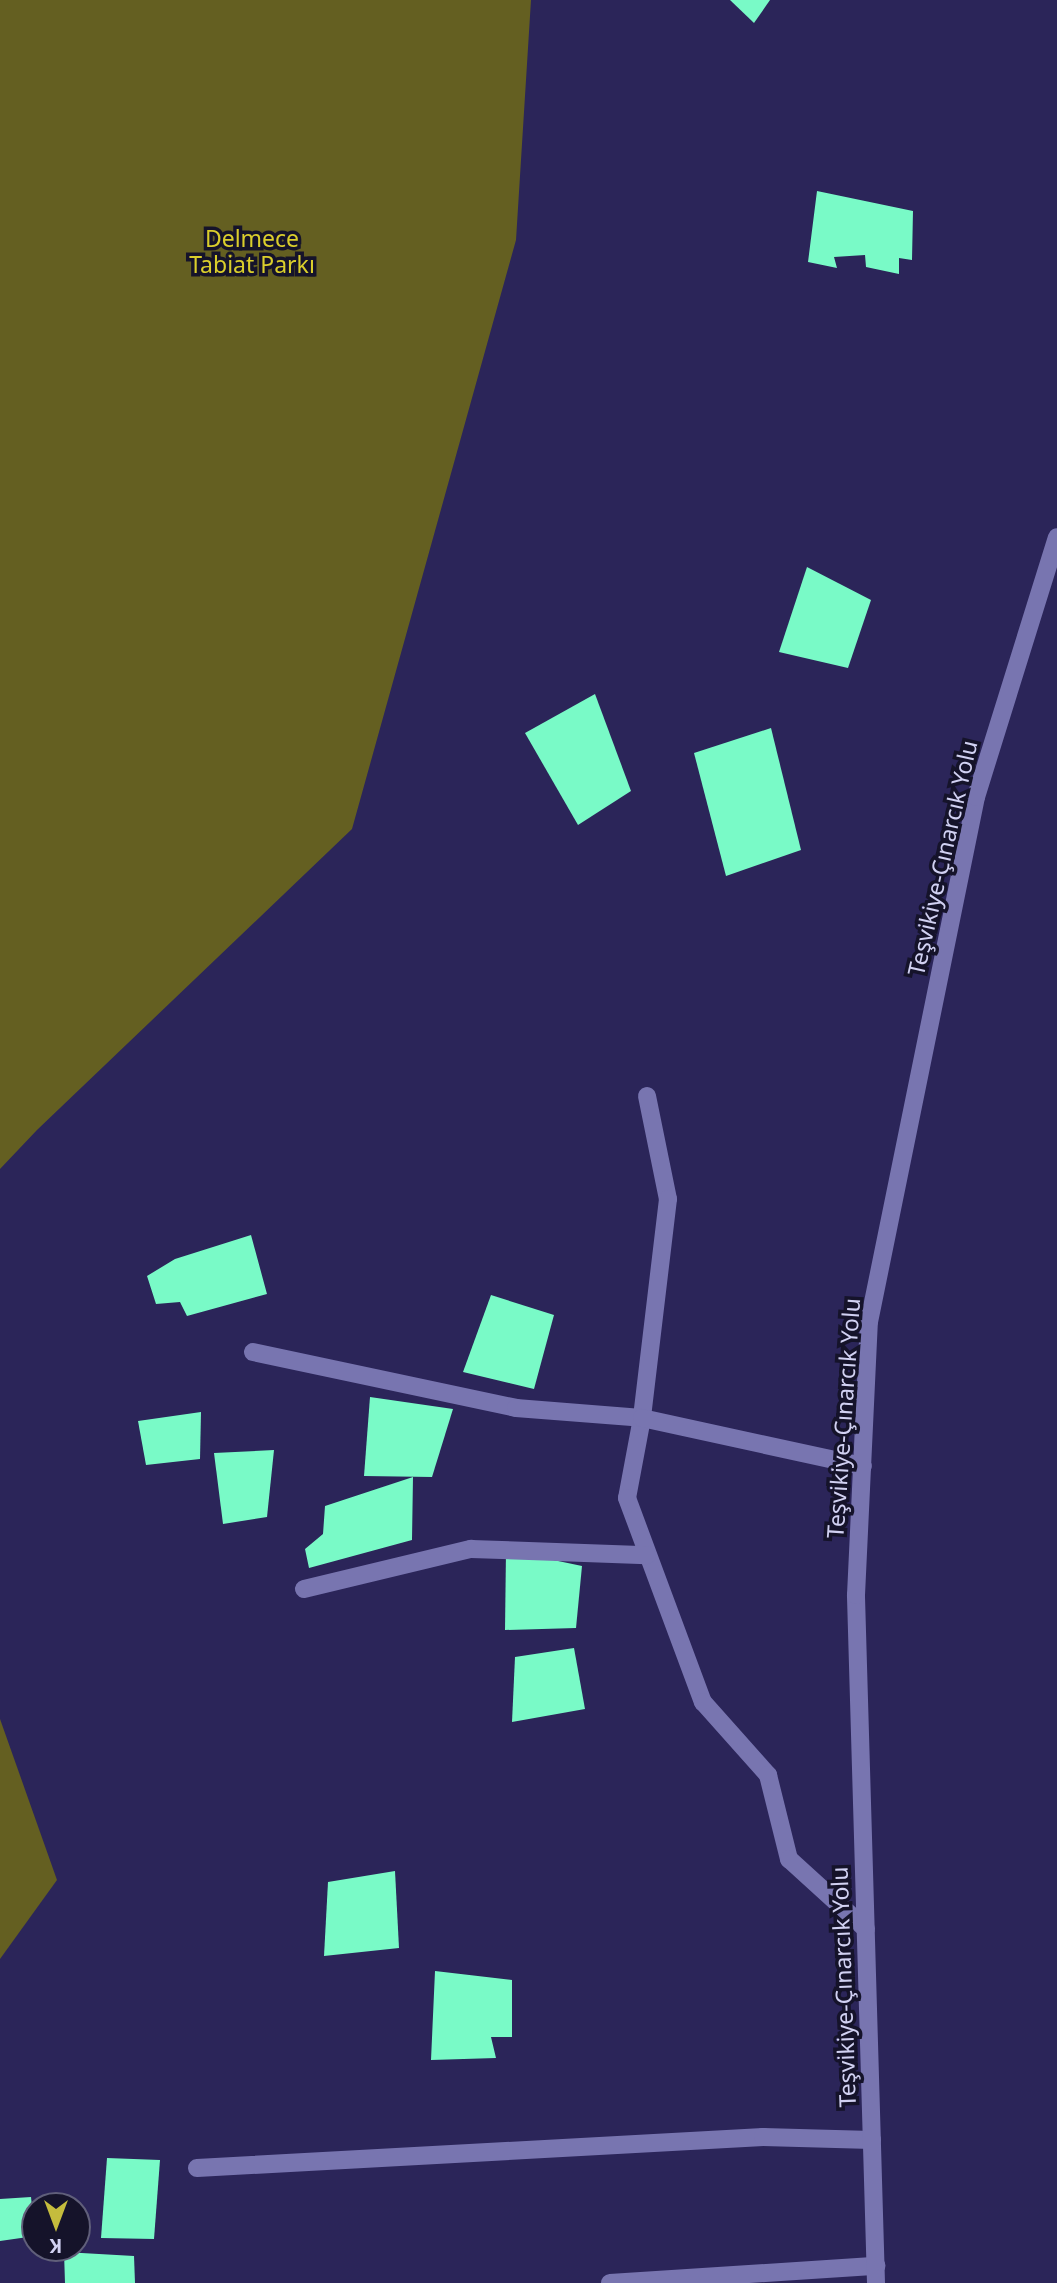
<!DOCTYPE html>
<meta charset="utf-8">
<style>
body{margin:0}
#map{position:relative;width:1057px;height:2283px;overflow:hidden;background:#2b2559;font-family:"Noto Sans",sans-serif}
div>[style]{position:absolute}
.forest>*{inset:0;background:#645f21}
.building>*{inset:0;background:#79fac7}
.minor>*{height:18px;margin:-9px;padding:0 9px;transform-origin:9px;border-radius:9px;background:#7875b0}
span{translate:-50% -50%;white-space:nowrap;text-align:center;line-height:1.15;-webkit-text-stroke:7px #15132a;paint-order:stroke}
.park-label{font-size:23px;color:#dace2c}
.street-label{font-size:23px;color:#d1d1f2}
.north{position:absolute;left:21px;top:2192px;width:70px;height:70px;box-sizing:border-box;background:#15132a;border:2px solid #605f7a;border-radius:50%;rotate:180deg;font-size:19px;font-weight:700;line-height:28px;text-align:center;color:#d1d1f2}
.north::after{content:'';display:block;margin:auto;width:24px;height:32px;background:#c5bc3d;clip-path:polygon(50% 0,100% 100%,50% 72%,0 100%)}
</style>
<div id="map">
<div class="forest">
<i style="clip-path:polygon(0 0,531px 0,516px 240px,352px 829px,37px 1130px,0 1169px)"></i>
<i style="clip-path:polygon(0 1719px,57px 1880px,0 1959px)"></i>
</div>
<div class="building">
<i style="clip-path:polygon(730px 0,770px 0,754px 23px)"></i>
<i style="clip-path:polygon(817px 191px,913px 211px,912px 260px,899px 258px,899px 274px,866px 267px,865px 255px,834px 257px,837px 268px,808px 262px)"></i>
<i style="clip-path:polygon(807px 567px,871px 600px,848px 668px,779px 652px)"></i>
<i style="clip-path:polygon(595px 694px,631px 791px,578px 825px,525px 733px)"></i>
<i style="clip-path:polygon(771px 728px,801px 850px,726px 876px,694px 753px)"></i>
<i style="clip-path:polygon(251px 1235px,267px 1294px,187px 1316px,180px 1302px,156px 1304px,147px 1276px,175px 1259px)"></i>
<i style="clip-path:polygon(491px 1295px,554px 1315px,534px 1389px,463px 1372px)"></i>
<i style="clip-path:polygon(370px 1397px,453px 1409px,432px 1477px,364px 1476px)"></i>
<i style="clip-path:polygon(201px 1412px,200px 1459px,146px 1465px,138px 1421px)"></i>
<i style="clip-path:polygon(274px 1450px,267px 1517px,223px 1524px,214px 1453px)"></i>
<i style="clip-path:polygon(413px 1477px,412px 1540px,309px 1568px,305px 1549px,323px 1534px,325px 1506px)"></i>
<i style="clip-path:polygon(506px 1550px,582px 1566px,576px 1628px,505px 1630px)"></i>
<i style="clip-path:polygon(574px 1648px,585px 1709px,512px 1722px,515px 1657px)"></i>
<i style="clip-path:polygon(395px 1871px,399px 1948px,324px 1956px,328px 1882px)"></i>
<i style="clip-path:polygon(435px 1971px,512px 1980px,512px 2037px,491px 2037px,496px 2058px,431px 2060px)"></i>
<i style="clip-path:polygon(107px 2158px,160px 2160px,154px 2239px,101px 2238px)"></i>
<i style="clip-path:polygon(31px 2197px,35px 2236px,0 2241px,0 2199px)"></i>
<i style="clip-path:polygon(64px 2252px,134px 2256px,135px 2283px,65px 2283px)"></i>
</div>
<div class="minor">
<i style="left:647px;top:1096px;width:105px;rotate:78.5deg"></i>
<i style="left:668px;top:1199px;width:221px;rotate:96.8deg"></i>
<i style="left:642px;top:1418px;width:81px;rotate:100.6deg"></i>
<i style="left:627px;top:1498px;width:218px;rotate:69.6deg"></i>
<i style="left:703px;top:1702px;width:98px;rotate:48.3deg"></i>
<i style="left:768px;top:1775px;width:87px;rotate:76deg"></i>
<i style="left:789px;top:1859px;width:104px;rotate:42.3deg"></i>
<i style="left:253px;top:1352px;width:269px;rotate:12deg"></i>
<i style="left:516px;top:1408px;width:126px;rotate:4.5deg"></i>
<i style="left:642px;top:1418px;width:226px;rotate:12.3deg"></i>
<i style="left:304px;top:1589px;width:172px;rotate:-13.5deg"></i>
<i style="left:471px;top:1549px;width:176px;rotate:2deg"></i>
<i style="left:197px;top:2168px;width:567px;rotate:-3.13deg"></i>
<i style="left:763px;top:2137px;width:109px;rotate:1.6deg"></i>
<i style="left:610px;top:2283px;width:267px;rotate:-3.7deg"></i>
<i style="left:876px;top:2283px;width:688px;rotate:-91.67deg"></i>
<i style="left:856px;top:1595px;width:273px;rotate:-87.3deg"></i>
<i style="left:869px;top:1322px;width:536px;rotate:-78.48deg"></i>
<i style="left:976px;top:797px;width:272px;rotate:-72.7deg"></i>
</div>
<div class="park-label">
<span style="left:252px;top:251px">Delmece<br>Tabiat Parkı</span>
</div>
<div class="street-label">
<span style="left:942px;top:858px;rotate:-77deg">Teşvikiye-Çınarcık Yolu</span>
<span style="left:843px;top:1418px;rotate:-86deg">Teşvikiye-Çınarcık Yolu</span>
<span style="left:843px;top:1987px;rotate:-92deg">Teşvikiye-Çınarcık Yolu</span>
</div>
<div class="north">K</div>
</div>
